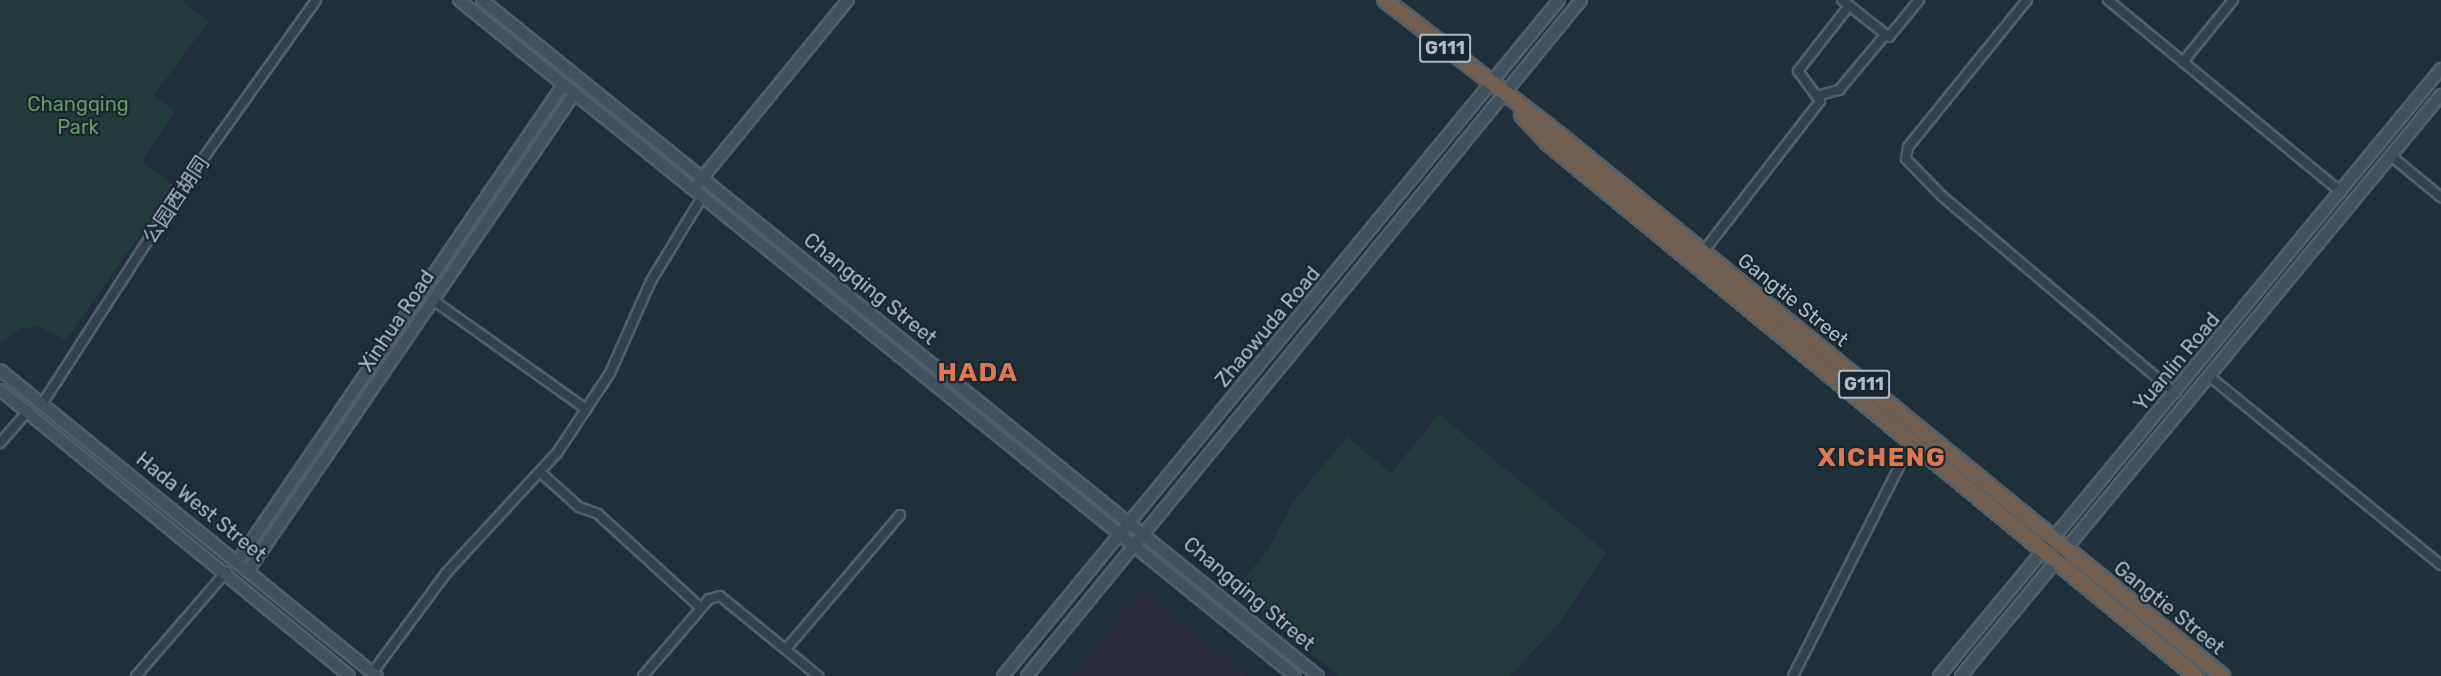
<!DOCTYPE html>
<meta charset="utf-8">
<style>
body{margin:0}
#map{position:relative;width:2441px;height:676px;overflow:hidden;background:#1f303b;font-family:Rubik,"Noto Sans SC",sans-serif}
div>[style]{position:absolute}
.medical>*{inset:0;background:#2b2c3c}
.green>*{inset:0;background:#213c3b}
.roads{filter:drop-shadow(2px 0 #505f69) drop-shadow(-2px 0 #505f69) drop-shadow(0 2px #505f69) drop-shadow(0 -2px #505f69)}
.street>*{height:8px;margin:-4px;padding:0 4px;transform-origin:4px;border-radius:4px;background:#33414b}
.secondary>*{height:10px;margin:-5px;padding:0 5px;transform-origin:5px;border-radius:5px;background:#40515f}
.highway>*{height:14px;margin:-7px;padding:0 7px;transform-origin:7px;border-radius:7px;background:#725f4f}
span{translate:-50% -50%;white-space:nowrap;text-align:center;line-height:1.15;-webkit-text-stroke:4.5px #182630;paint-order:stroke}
.shield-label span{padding:2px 4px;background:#182630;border:2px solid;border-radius:4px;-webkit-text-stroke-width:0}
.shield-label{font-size:18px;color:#adbcc8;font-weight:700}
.park-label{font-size:20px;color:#629b66}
.street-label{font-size:20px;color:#adbcc8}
.district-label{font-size:26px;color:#df7851;font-weight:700;letter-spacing:1.5px}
</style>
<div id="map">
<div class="medical">
<i style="clip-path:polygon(1142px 590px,1247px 676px,1072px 676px)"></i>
</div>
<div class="green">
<i style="clip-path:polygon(0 0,181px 0,209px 21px,154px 95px,175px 111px,142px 161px,174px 186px,66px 340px,37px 326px,21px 329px,0 344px)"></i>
<i style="clip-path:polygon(1439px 414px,1606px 552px,1557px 626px,1510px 676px,1338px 676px,1235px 590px,1268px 550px,1293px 502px,1347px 437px,1391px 473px)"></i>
</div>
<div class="roads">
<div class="street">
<i style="left:1842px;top:0;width:60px;rotate:38.2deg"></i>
<i style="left:1889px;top:37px;width:48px;rotate:-51deg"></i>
<i style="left:2027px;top:0;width:189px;rotate:129deg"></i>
<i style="left:1908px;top:147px;width:12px;rotate:99deg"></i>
<i style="left:1906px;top:159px;width:53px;rotate:45.8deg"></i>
<i style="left:1943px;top:197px;width:304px;rotate:40.2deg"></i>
<i style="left:2108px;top:0;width:302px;rotate:39.5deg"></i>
<i style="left:2183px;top:62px;width:80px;rotate:-51.1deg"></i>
<i style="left:1820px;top:95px;width:20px;rotate:-15deg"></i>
<i style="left:1839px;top:90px;width:72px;rotate:-50.1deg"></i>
<i style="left:2391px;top:156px;width:65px;rotate:39.4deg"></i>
<i style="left:1703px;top:252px;width:191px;rotate:-52.2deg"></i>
<i style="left:1820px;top:101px;width:37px;rotate:-126deg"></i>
<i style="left:1798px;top:71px;width:83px;rotate:-51.9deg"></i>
<i style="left:433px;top:300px;width:188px;rotate:35.5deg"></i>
<i style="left:2209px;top:376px;width:299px;rotate:39.2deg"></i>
<i style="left:42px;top:404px;width:254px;rotate:-57.1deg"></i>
<i style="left:180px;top:191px;width:234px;rotate:-54.5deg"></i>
<i style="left:0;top:443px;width:43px;rotate:-48.8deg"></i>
<i style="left:541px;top:473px;width:51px;rotate:41.8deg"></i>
<i style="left:579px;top:507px;width:20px;rotate:20deg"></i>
<i style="left:598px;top:514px;width:139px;rotate:42.4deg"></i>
<i style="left:786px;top:649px;width:176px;rotate:-49.6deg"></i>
<i style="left:373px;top:672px;width:124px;rotate:-53.5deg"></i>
<i style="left:447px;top:572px;width:162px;rotate:-47.3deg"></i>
<i style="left:557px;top:453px;width:96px;rotate:-56.5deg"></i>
<i style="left:610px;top:373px;width:101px;rotate:-66deg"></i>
<i style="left:651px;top:281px;width:98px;rotate:-58.7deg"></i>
<i style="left:136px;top:676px;width:138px;rotate:-49.1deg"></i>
<i style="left:643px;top:676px;width:101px;rotate:-49.4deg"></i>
<i style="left:709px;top:599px;width:11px;rotate:-15deg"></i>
<i style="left:720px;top:596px;width:127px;rotate:39.2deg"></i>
<i style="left:1793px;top:676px;width:261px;rotate:-63.1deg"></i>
</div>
<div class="secondary">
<i style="left:459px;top:0;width:1075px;rotate:38.96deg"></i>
<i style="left:482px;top:0;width:1075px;rotate:38.96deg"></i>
<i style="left:699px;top:182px;width:235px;rotate:-50.7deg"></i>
<i style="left:0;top:370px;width:486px;rotate:39.1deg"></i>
<i style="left:0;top:390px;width:451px;rotate:39.3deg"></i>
<i style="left:239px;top:559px;width:574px;rotate:-55.65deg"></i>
<i style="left:250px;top:568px;width:574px;rotate:-55.65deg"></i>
<i style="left:1003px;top:676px;width:875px;rotate:-50.56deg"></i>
<i style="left:1027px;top:676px;width:874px;rotate:-50.66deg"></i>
<i style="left:1939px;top:676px;width:788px;rotate:-50.41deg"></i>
<i style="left:1961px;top:676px;width:754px;rotate:-50.44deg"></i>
</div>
<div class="highway">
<i style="left:1385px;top:0;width:217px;rotate:37.7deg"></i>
<i style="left:1557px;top:133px;width:859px;rotate:39.23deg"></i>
<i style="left:1522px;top:115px;width:38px;rotate:47deg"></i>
<i style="left:1548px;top:143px;width:839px;rotate:39.44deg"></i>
</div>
</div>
<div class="shield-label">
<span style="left:1445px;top:48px">G111</span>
<span style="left:1864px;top:384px">G111</span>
</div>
<div class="park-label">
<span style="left:78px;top:116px">Changqing<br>Park</span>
</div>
<div class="street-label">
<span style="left:176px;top:200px;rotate:-56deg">公园西胡同</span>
<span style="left:870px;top:289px;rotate:39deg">Changqing Street</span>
<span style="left:1793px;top:300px;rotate:39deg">Gangtie Street</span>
<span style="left:397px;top:321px;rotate:-56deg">Xinhua Road</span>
<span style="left:1268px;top:327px;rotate:-50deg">Zhaowuda Road</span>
<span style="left:2177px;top:362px;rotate:-50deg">Yuanlin Road</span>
<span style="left:201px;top:507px;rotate:39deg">Hada West Street</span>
<span style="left:1249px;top:594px;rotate:40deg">Changqing Street</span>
<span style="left:2169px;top:608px;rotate:39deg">Gangtie Street</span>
</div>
<div class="district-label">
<span style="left:978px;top:373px">HADA</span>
<span style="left:1882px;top:458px">XICHENG</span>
</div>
</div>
